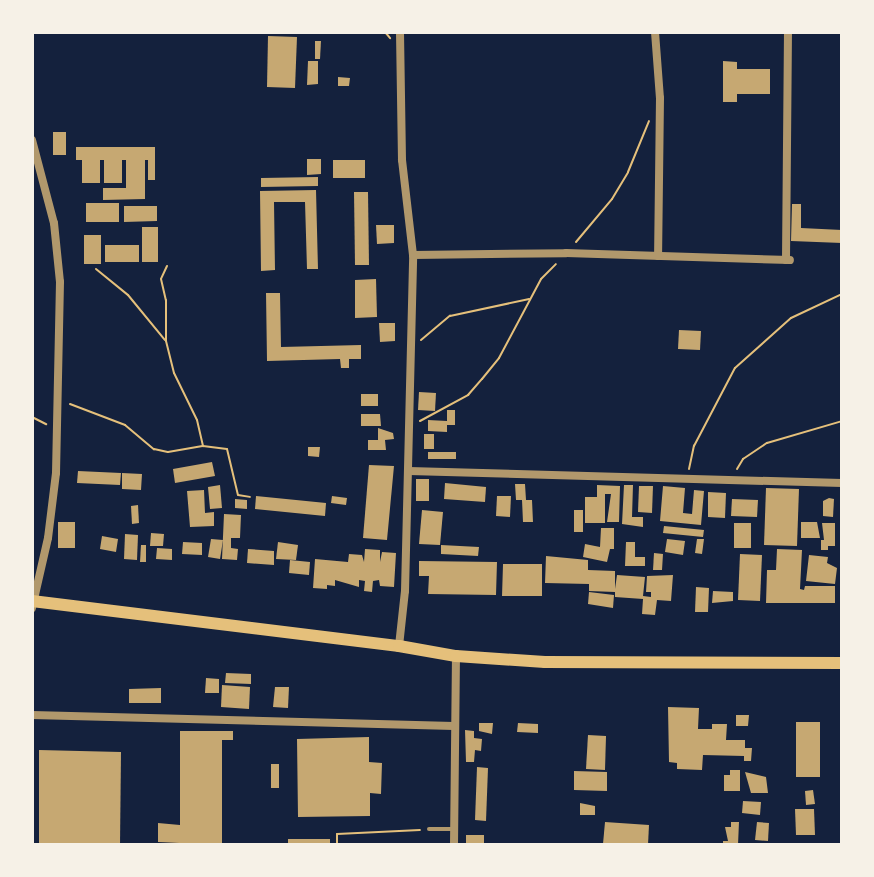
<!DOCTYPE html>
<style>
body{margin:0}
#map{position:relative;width:874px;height:877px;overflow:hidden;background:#14213d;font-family:Georgia,serif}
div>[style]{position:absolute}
.building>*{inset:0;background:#c6a872}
.path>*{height:2px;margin:-1px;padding:0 1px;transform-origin:1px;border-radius:1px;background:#e5c07b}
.service>*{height:4px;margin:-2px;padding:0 2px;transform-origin:2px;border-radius:2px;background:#b1986c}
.minor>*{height:8px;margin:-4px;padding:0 4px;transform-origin:4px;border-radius:4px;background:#b1986c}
.trunk>*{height:12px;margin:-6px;padding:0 6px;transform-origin:6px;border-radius:6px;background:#e5c07b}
span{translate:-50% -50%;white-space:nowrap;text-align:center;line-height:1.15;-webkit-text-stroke:6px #f6f1e7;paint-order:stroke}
.frame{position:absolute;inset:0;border:34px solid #f6f1e7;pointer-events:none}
</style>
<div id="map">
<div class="building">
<i style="clip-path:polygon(268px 36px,297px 37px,295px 88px,267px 87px)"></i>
<i style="clip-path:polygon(315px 41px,321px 41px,320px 59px,315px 59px)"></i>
<i style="clip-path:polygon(308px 61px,318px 61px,318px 84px,307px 85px)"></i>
<i style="clip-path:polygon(723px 61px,737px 62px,737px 69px,770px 69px,770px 94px,737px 94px,737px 102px,723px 102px)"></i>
<i style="clip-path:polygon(338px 77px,350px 78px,349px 86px,338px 86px)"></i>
<i style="clip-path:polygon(53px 132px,66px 132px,66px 155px,53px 155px)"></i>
<i style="clip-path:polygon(76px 147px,155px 147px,155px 180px,148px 180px,148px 160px,145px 160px,145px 199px,103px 200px,103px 188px,126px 188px,126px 160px,122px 160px,122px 183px,104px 183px,104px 160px,100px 160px,100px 183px,82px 183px,82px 160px,76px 160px)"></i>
<i style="clip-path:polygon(307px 159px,321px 159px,321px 174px,307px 175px)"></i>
<i style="clip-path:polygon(333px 160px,365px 160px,365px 178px,333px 178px)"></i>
<i style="clip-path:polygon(318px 177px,318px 186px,261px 187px,261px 178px)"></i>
<i style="clip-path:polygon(316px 190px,318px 269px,307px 269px,305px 202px,274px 202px,275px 270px,261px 271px,260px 191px)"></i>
<i style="clip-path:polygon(354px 192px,368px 192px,369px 265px,355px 265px)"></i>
<i style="clip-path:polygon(86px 203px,119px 203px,119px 222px,86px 222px)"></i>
<i style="clip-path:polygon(792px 204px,801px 204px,801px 228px,842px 230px,842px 243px,791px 241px)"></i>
<i style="clip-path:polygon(124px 206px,157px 206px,157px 221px,124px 222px)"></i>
<i style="clip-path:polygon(376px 225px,394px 225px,394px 243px,377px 244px)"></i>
<i style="clip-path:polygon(142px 227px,158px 227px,158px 262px,142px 262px)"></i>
<i style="clip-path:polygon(84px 235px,101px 235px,101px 264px,84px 264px)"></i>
<i style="clip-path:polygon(105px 245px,139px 245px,139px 262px,105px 262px)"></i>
<i style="clip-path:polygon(376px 279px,377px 317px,355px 318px,355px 280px)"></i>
<i style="clip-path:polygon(266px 293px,280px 293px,281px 347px,361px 345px,361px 359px,349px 359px,349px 368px,341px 368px,340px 359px,267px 361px)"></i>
<i style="clip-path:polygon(379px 323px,395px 323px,395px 341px,380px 342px)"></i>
<i style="clip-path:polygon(679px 330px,701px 331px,700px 350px,678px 349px)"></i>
<i style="clip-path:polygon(419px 392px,436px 393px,435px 411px,418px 410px)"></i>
<i style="clip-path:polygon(361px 394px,378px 394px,378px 406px,361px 406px)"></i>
<i style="clip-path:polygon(447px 410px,455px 410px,455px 425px,447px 425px,447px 432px,428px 431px,428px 420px,447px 421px)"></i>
<i style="clip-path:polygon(361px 414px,380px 414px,381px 426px,361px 426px)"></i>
<i style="clip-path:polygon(378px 428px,393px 433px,394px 439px,385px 440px,386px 450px,368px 450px,368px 440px,378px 440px)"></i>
<i style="clip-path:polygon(424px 434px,434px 434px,434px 449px,424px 449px)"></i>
<i style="clip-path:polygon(308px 447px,320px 447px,319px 457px,308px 456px)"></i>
<i style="clip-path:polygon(428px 452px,456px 452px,456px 459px,428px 459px)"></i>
<i style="clip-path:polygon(212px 462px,215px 476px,175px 483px,173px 469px)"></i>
<i style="clip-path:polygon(369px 465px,394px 466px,387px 540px,363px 538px)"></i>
<i style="clip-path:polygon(78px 471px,121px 473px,120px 485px,77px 483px)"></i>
<i style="clip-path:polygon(122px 473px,142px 474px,141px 490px,122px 489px)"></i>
<i style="clip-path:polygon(416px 479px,429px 479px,429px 501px,416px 501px)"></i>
<i style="clip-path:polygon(445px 483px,486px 487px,485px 502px,444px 499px)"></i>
<i style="clip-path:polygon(515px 484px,525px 484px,526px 500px,532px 500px,533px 522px,523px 522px,522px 500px,516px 500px)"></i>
<i style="clip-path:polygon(220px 485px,222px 508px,210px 509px,208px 487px)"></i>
<i style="clip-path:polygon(597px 485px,620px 486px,619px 522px,607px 522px,611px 494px,605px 494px,605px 523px,585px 523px,585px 497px,597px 497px)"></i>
<i style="clip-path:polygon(624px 485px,633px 485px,632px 517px,643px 517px,643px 527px,622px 524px)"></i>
<i style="clip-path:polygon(639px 486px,653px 486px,652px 513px,638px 512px)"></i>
<i style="clip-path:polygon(663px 486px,685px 488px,683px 513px,692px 514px,694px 490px,704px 491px,701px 525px,660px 521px)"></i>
<i style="clip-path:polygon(766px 488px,799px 489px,797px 546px,764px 545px)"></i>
<i style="clip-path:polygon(204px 490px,205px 513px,214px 512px,214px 526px,190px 527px,187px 491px)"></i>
<i style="clip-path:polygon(708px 492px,726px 493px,725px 518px,708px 517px)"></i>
<i style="clip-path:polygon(256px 496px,326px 503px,325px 516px,255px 509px)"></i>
<i style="clip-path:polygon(332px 496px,347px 498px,346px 505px,331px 503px)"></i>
<i style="clip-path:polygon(497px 496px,511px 496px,510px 517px,496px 516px)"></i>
<i style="clip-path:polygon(829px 498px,834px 499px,833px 517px,823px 516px,823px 501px)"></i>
<i style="clip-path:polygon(235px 499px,247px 500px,247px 509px,235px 508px)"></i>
<i style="clip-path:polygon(732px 499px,758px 500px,757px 517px,731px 516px)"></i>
<i style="clip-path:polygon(138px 505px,139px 523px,132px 524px,131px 506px)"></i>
<i style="clip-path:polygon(422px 510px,443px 512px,440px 545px,419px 544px)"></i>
<i style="clip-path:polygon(574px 510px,583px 510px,583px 532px,574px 532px)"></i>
<i style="clip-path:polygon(224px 514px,241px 515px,240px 538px,231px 538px,231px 548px,238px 549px,237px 560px,222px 559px)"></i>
<i style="clip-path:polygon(58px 522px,75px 522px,75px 548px,58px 548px)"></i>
<i style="clip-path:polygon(801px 522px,817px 522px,820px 538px,801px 538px)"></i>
<i style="clip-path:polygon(734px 523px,751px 523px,751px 548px,734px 548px)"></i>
<i style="clip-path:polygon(822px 523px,835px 523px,835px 546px,828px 546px,828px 550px,821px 550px,821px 540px,824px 540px)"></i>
<i style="clip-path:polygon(664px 526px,704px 530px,703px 537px,663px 533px)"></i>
<i style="clip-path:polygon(601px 528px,614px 528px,614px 549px,610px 549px,607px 562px,583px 557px,585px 544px,600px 547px)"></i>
<i style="clip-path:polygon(151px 533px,164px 534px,163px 546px,150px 546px)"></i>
<i style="clip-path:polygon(125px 534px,138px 535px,137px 560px,124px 559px)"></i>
<i style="clip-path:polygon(102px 536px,118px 539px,116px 552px,100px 549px)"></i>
<i style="clip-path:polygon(211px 539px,223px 540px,220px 559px,208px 557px)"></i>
<i style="clip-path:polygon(667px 539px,685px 541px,683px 555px,665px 552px)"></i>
<i style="clip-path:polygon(697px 539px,704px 539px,702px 554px,695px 553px)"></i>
<i style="clip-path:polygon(183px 542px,202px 543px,202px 555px,182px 554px)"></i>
<i style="clip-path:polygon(278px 542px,298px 545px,296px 560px,276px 559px)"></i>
<i style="clip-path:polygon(626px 542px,635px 542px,635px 557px,645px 557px,645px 566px,625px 566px)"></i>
<i style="clip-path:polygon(141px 545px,146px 545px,146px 562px,140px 562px)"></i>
<i style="clip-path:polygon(441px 545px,479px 547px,478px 556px,441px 554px)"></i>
<i style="clip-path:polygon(157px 548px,172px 549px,172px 560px,156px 559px)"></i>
<i style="clip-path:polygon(248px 549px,274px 551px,274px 565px,247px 563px)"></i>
<i style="clip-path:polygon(365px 549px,380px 550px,380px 562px,382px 552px,396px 553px,394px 587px,380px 586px,379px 580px,373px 581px,372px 592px,364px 591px,365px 581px,359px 580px,359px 587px,335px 580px,335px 586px,327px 585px,327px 589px,313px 588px,315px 559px,348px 562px,349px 554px,362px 555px,364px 562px)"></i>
<i style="clip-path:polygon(777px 549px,802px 550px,800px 589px,804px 590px,805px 586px,835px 586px,835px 603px,766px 603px,767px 570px,776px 570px)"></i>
<i style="clip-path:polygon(654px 553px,663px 554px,662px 570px,653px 570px)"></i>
<i style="clip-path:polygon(740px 554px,762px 555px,760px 601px,738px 600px)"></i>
<i style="clip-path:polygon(809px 555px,828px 557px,827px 563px,837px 568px,835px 584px,806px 581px)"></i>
<i style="clip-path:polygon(546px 556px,588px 560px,588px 570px,615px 571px,615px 589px,617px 575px,645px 577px,643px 596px,651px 597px,651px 592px,646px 592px,647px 576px,673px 575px,671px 601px,657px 600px,655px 615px,642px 614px,643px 599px,615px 597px,615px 592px,589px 591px,589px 584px,545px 583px)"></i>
<i style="clip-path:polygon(290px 560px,310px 562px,309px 575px,289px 573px)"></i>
<i style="clip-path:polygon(419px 561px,497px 562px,496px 595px,428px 594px,429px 576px,419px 576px)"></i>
<i style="clip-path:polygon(503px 564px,542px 564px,542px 596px,502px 596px)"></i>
<i style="clip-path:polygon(696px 587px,709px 588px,708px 612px,695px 612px)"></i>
<i style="clip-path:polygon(713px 591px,733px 592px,733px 601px,712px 603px)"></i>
<i style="clip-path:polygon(589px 592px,614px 595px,613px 608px,588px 604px)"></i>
<i style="clip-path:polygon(226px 673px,251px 674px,251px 684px,225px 683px)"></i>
<i style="clip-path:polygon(206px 678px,219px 679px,219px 693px,205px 693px)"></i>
<i style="clip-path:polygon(222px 685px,250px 687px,249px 709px,221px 707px)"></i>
<i style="clip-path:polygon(275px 687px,289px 687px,288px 708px,273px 707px)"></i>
<i style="clip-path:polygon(161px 688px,161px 703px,129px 703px,129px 689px)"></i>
<i style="clip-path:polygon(668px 707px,699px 708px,698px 729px,712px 729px,712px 724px,727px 724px,726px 740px,745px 740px,745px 748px,752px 748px,751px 761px,744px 761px,744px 756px,703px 755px,702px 770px,677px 769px,677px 763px,669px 762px)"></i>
<i style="clip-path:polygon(736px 715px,749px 715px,748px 726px,736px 726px)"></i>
<i style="clip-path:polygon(796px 722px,820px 722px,820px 777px,796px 777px)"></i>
<i style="clip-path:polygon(479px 723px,493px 723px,492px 734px,479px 731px)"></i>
<i style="clip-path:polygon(518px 723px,538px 724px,538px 733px,517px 732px)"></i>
<i style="clip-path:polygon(465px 730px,474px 731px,474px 738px,482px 739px,481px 751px,475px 750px,474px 762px,466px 762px)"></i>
<i style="clip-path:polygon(180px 731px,233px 731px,233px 740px,222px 740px,222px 845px,158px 842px,158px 823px,180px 825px)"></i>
<i style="clip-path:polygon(588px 735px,606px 736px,605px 770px,586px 769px)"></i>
<i style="clip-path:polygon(369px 737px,369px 762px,382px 763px,381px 794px,370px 793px,370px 816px,298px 817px,297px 739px)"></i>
<i style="clip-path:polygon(39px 750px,121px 752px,120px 845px,39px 845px)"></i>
<i style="clip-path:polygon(271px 764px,279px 764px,279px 788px,271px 788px)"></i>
<i style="clip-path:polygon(477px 767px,488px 768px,486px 821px,475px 820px)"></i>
<i style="clip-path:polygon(730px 770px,740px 770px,740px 791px,724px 791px,724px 775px,730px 775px)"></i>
<i style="clip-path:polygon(574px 771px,607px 772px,607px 791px,574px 790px)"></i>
<i style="clip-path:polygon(745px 772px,766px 777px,768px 793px,751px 793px)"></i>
<i style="clip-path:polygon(813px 790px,815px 804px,806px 805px,805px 791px)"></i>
<i style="clip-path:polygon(743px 801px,761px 802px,760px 815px,742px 813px)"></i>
<i style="clip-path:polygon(580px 803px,595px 806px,595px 815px,580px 815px)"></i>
<i style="clip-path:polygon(795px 809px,814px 809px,815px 835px,796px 835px)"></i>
<i style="clip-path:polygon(605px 822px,649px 825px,648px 845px,603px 844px)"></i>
<i style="clip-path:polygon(731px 822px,739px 822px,738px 845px,723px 845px,723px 841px,728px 841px,725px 827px,731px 827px)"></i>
<i style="clip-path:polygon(757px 822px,769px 823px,768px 841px,755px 840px)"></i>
<i style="clip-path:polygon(466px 835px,484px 835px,484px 845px,466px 845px)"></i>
<i style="clip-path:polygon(288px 839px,330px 839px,330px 845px,288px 845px)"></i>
</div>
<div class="path">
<i style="left:385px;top:32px;width:8px;rotate:50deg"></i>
<i style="left:576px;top:242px;width:56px;rotate:-50.1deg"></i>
<i style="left:612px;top:199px;width:31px;rotate:-59deg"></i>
<i style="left:628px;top:172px;width:55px;rotate:-67.6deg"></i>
<i style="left:167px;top:266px;width:14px;rotate:115deg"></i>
<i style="left:161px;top:279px;width:22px;rotate:77deg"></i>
<i style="left:166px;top:300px;width:41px;rotate:90deg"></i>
<i style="left:166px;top:341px;width:33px;rotate:76deg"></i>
<i style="left:174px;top:373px;width:52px;rotate:63.9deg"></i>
<i style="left:197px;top:420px;width:27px;rotate:77deg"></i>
<i style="left:203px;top:446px;width:24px;rotate:7deg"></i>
<i style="left:227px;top:449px;width:47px;rotate:76.6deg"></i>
<i style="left:238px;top:495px;width:12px;rotate:9deg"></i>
<i style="left:96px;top:269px;width:41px;rotate:39.1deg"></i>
<i style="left:128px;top:295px;width:58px;rotate:50.6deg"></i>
<i style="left:421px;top:340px;width:38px;rotate:-40deg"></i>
<i style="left:450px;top:316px;width:81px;rotate:-12.1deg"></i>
<i style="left:70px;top:404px;width:59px;rotate:20.9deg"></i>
<i style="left:125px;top:425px;width:38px;rotate:40deg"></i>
<i style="left:154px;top:449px;width:14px;rotate:12deg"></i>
<i style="left:168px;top:452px;width:35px;rotate:-10deg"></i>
<i style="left:32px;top:417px;width:16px;rotate:27deg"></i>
<i style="left:420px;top:421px;width:55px;rotate:-28.4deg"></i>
<i style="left:468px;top:395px;width:21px;rotate:-49deg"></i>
<i style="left:482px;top:379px;width:27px;rotate:-51deg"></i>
<i style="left:499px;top:358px;width:89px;rotate:-62deg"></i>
<i style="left:541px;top:279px;width:21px;rotate:-45deg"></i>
<i style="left:689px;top:469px;width:24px;rotate:-78deg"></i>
<i style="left:694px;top:446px;width:88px;rotate:-62.3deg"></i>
<i style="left:735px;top:368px;width:75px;rotate:-41.8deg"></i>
<i style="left:791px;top:318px;width:56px;rotate:-25.2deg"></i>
<i style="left:737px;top:469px;width:12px;rotate:-59deg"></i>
<i style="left:743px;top:459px;width:29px;rotate:-34deg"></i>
<i style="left:767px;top:443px;width:78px;rotate:-16.3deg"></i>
<i style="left:337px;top:845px;width:11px;rotate:-90deg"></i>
<i style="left:337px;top:834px;width:83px;rotate:-2.8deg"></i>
</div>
<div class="service">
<i style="left:429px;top:829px;width:25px"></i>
</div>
<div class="minor">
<i style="left:655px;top:32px;width:66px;rotate:85.7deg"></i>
<i style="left:660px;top:98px;width:158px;rotate:90.7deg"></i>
<i style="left:32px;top:140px;width:86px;rotate:75.2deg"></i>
<i style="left:54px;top:223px;width:59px;rotate:84.2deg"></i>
<i style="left:60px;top:282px;width:191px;rotate:91.2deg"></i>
<i style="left:56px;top:473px;width:65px;rotate:97deg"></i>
<i style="left:48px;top:538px;width:72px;rotate:102.9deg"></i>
<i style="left:413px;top:255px;width:153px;rotate:-0.7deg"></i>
<i style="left:566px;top:253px;width:224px;rotate:1.8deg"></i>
<i style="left:786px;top:260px;width:228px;rotate:-89.5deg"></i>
<i style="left:409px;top:471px;width:433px;rotate:1.6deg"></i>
<i style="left:399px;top:646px;width:55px;rotate:-83.8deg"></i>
<i style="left:405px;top:591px;width:336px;rotate:-88.6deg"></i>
<i style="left:413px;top:255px;width:96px;rotate:-96.6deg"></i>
<i style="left:402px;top:160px;width:128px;rotate:-90.9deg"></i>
<i style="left:32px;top:715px;width:422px;rotate:1.5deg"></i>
<i style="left:454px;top:845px;width:189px;rotate:-89.4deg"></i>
</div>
<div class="trunk">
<i style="left:32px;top:601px;width:370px;rotate:7deg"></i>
<i style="left:399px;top:646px;width:58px;rotate:10deg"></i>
<i style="left:456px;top:656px;width:89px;rotate:3.9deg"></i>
<i style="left:545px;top:662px;width:297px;rotate:0.2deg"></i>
</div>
<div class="frame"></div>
</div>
